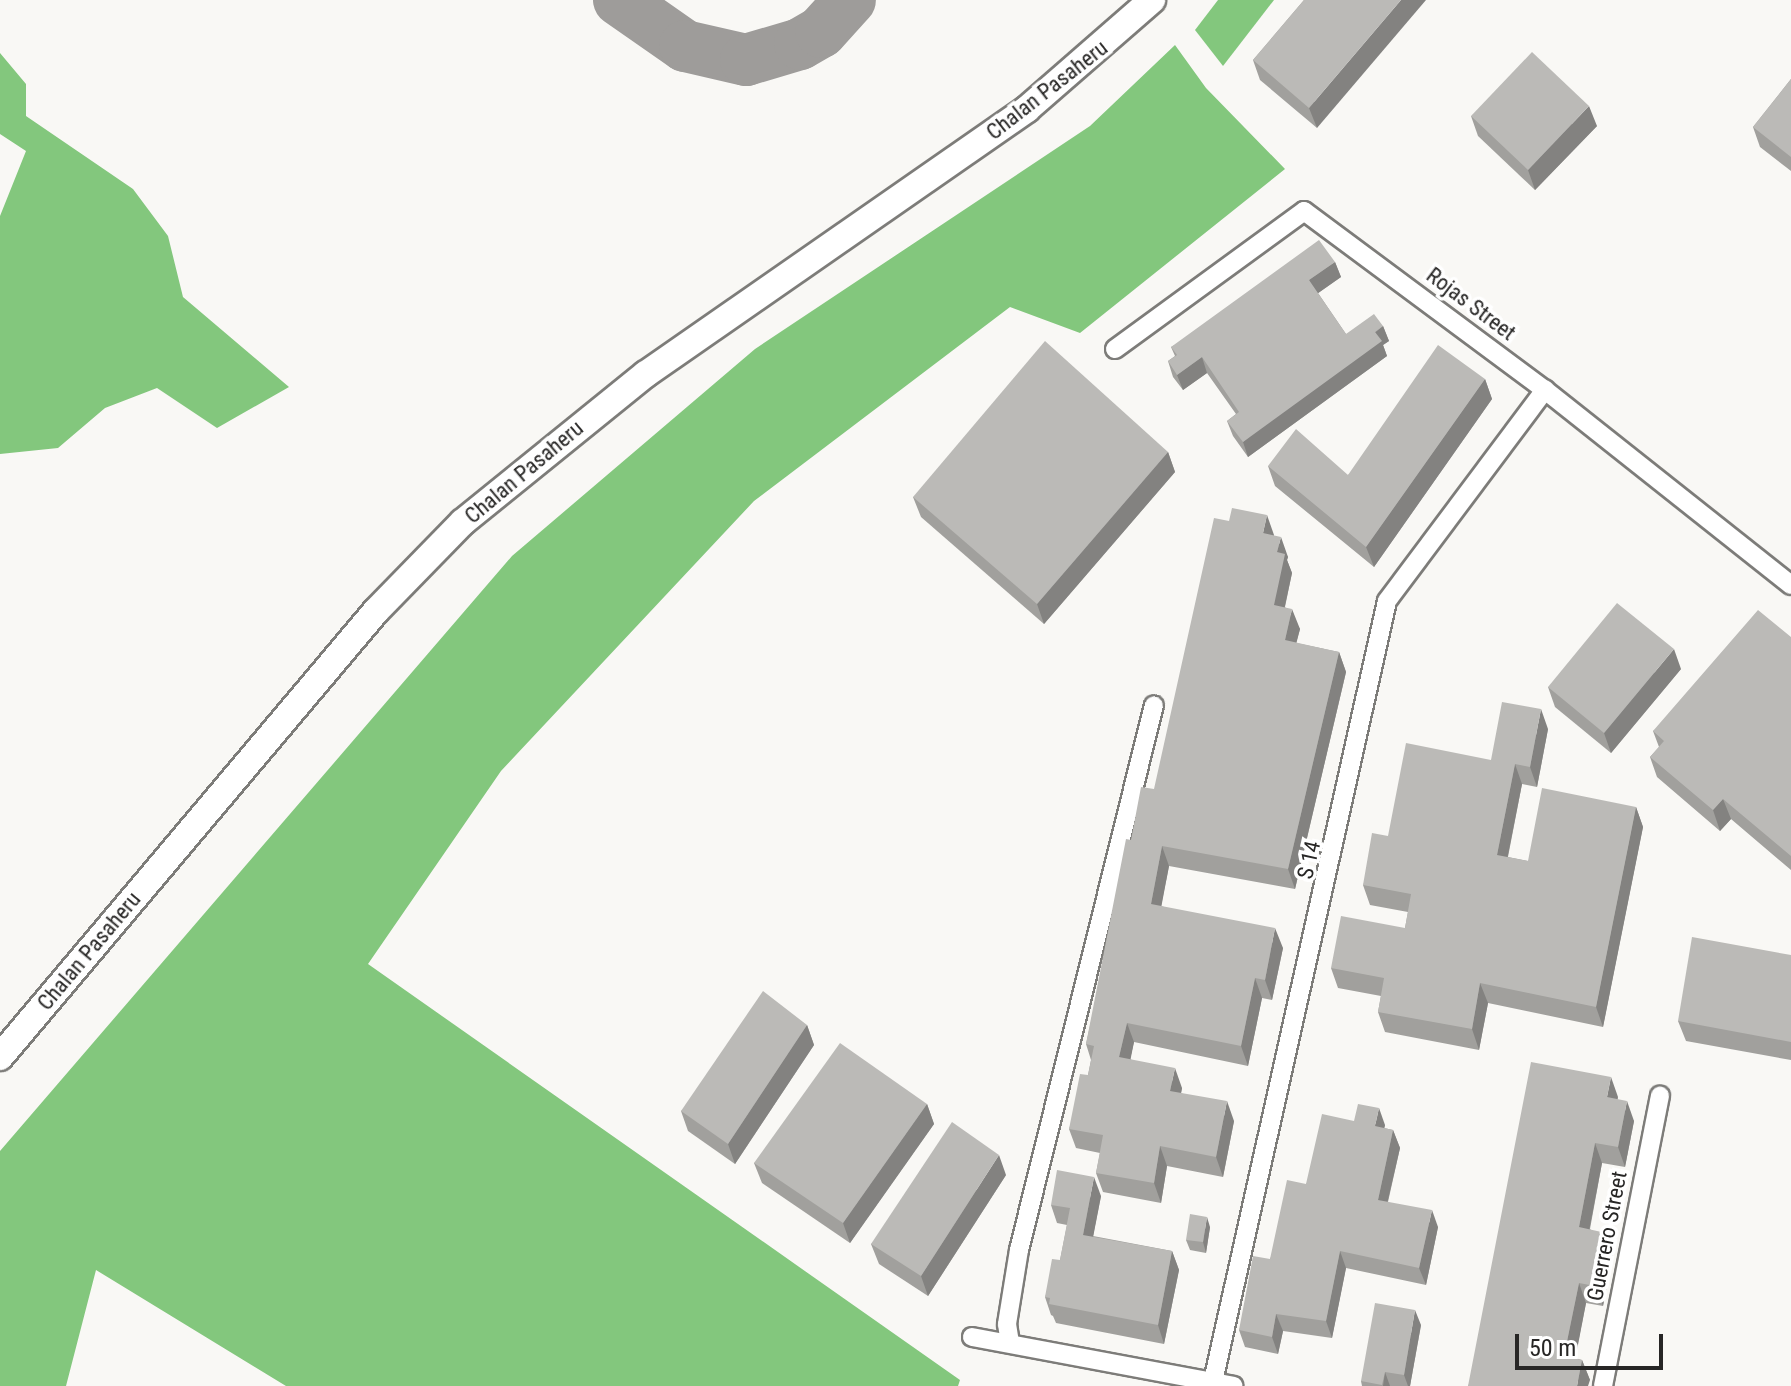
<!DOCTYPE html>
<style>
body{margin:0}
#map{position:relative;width:1791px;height:1386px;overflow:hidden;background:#f9f8f5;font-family:"Roboto Condensed",sans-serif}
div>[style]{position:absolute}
.forest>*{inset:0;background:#83c77d}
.taxiway>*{height:52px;margin:-26px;padding:0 26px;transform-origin:26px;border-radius:26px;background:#9e9c9a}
.roads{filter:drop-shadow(2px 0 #7d7c79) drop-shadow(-2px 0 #7d7c79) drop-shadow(0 2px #7d7c79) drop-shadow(0 -2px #7d7c79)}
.minor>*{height:18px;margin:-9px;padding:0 9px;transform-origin:9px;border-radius:9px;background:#fff}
.secondary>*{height:26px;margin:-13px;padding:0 13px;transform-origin:13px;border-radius:13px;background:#fff}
.wall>*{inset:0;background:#a1a09d}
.shaded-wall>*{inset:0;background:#838280}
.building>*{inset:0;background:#bbbab7}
span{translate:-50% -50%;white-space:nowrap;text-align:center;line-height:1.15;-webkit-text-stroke:7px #fff;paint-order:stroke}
.street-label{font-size:22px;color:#272625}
.scale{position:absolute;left:1515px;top:1334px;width:148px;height:36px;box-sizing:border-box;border:4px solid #272625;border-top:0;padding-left:10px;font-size:24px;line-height:28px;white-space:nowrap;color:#272625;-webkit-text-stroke:6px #fff;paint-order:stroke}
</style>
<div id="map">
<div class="forest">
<i style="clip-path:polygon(1218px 0,1274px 0,1223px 66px,1195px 30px)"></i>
<i style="clip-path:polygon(1175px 45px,1206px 88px,1285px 169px,1080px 333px,1010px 307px,754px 501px,501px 771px,368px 964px,960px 1380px,958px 1386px,286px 1386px,96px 1270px,66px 1386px,0 1386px,0 1151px,512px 556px,755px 349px,1090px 126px)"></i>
<i style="clip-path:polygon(0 53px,26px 84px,26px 116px,133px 189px,168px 236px,183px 297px,289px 387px,217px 428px,157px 388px,105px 408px,58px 448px,0 454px,0 216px,26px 151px,0 134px)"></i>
</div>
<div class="taxiway">
<i style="left:619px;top:0;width:80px;rotate:34.9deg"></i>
<i style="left:685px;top:46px;width:63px;rotate:12.9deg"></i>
<i style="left:746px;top:60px;width:56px;rotate:-16.5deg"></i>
<i style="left:800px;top:44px;width:24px;rotate:-30deg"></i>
<i style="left:821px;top:32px;width:43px;rotate:-47.8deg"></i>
</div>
<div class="roads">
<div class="minor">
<i style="left:1115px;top:349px;width:234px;rotate:-36.1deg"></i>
<i style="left:1304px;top:211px;width:300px;rotate:36.6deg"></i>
<i style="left:1545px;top:390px;width:314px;rotate:38.4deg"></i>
<i style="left:972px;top:1337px;width:266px;rotate:10.6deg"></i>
<i style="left:1010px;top:1343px;width:19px;rotate:-99deg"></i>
<i style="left:1007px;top:1324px;width:75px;rotate:-80.8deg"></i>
<i style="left:1019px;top:1250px;width:561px;rotate:-76.09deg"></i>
<i style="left:1212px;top:1386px;width:804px;rotate:-77.43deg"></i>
<i style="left:1387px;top:601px;width:264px;rotate:-53.2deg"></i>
<i style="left:1603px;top:1386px;width:296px;rotate:-78.9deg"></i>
</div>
<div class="secondary">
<i style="left:0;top:1057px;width:583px;rotate:-49.87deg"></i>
<i style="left:376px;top:611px;width:124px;rotate:-45.7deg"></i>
<i style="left:463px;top:522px;width:235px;rotate:-39deg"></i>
<i style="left:646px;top:374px;width:464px;rotate:-34.8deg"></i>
<i style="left:1027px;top:109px;width:166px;rotate:-41.1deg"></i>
</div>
</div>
<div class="wall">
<i style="clip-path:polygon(1304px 0,1317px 128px,1260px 80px,1253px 60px)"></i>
<i style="clip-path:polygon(1791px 79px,1791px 171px,1760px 147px,1753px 127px)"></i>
<i style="clip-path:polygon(1471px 116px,1597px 126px,1535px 190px,1478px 136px)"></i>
<i style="clip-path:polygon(1335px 262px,1341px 277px,1318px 293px,1346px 334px,1383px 326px,1389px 341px,1383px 345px,1387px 356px,1248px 457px,1233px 436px,1227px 421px,1236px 414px,1207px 373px,1183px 390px,1173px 377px,1168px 361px,1175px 356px,1171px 347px)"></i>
<i style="clip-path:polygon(1485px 379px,1492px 399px,1374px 567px,1275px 486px,1268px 466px,1348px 475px)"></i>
<i style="clip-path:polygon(1168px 452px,1175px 472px,1044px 624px,921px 517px,913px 497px)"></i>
<i style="clip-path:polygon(1274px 536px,1288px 557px,1287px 560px,1292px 573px,1285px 607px,1300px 629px,1296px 643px,1339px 652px,1346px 672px,1295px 889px,1169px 866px,1161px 906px,1283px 948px,1272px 1000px,1262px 998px,1248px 1066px,1134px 1042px,1130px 1059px,1182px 1088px,1181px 1093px,1234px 1121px,1223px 1177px,1167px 1166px,1161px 1203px,1103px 1192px,1096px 1173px,1100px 1153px,1076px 1148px,1069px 1129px,1088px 1075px,1091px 1060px,1086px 1044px,1131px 840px)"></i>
<i style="clip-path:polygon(1791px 637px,1791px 870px,1731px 819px,1720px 831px,1657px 777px,1650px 757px,1659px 747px,1653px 731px)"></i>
<i style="clip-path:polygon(1681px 669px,1611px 753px,1555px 707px,1548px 687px)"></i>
<i style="clip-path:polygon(1548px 729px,1537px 787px,1522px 784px,1508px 857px,1528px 861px,1636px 807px,1643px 827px,1603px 1027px,1488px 1003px,1479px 1050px,1385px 1032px,1378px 1012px,1381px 996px,1338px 988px,1331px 968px,1405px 928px,1408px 912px,1370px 905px,1363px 885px,1388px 836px,1491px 760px)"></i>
<i style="clip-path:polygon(1791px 955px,1791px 1060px,1686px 1041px,1678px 1021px)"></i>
<i style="clip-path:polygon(807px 1025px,814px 1045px,735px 1164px,688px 1131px,681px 1111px)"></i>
<i style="clip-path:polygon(1618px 1097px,1617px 1100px,1634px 1121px,1625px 1167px,1602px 1163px,1590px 1229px,1613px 1253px,1603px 1306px,1586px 1303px,1575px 1358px,1582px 1360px,1590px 1380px,1468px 1386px)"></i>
<i style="clip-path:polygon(927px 1104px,934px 1124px,850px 1243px,762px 1183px,754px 1163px)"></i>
<i style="clip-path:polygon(1354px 1121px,1385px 1125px,1384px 1128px,1393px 1130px,1400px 1148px,1388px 1202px,1438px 1227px,1426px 1285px,1346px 1268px,1332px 1338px,1283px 1331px,1278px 1354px,1245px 1347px,1239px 1330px,1270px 1259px,1306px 1184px)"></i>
<i style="clip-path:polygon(1006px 1175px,928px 1296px,879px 1264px,871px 1244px)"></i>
<i style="clip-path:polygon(1101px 1196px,1093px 1236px,1172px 1251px,1179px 1270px,1164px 1344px,1056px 1323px,1053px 1316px,1051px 1315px,1045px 1297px,1060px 1260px,1067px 1225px,1057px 1223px,1051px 1205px)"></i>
<i style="clip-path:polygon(1210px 1227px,1206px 1253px,1190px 1250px,1186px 1240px)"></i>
<i style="clip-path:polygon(1421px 1325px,1410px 1386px,1362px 1386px,1361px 1381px)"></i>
</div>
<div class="shaded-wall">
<i style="clip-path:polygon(1401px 0,1426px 0,1317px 128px,1309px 108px)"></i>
<i style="clip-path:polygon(1589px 106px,1597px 126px,1535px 190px,1528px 170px)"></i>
<i style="clip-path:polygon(1335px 262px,1341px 277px,1314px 296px,1309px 280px)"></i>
<i style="clip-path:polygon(1383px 326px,1389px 341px,1383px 345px,1387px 356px,1248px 457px,1243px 442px)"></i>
<i style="clip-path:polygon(1202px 357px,1207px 373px,1183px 390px,1177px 375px)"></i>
<i style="clip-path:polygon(1485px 379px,1492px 399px,1374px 567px,1366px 547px)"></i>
<i style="clip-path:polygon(1168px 452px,1175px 472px,1044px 624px,1037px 604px)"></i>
<i style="clip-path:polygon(1267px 515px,1274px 535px,1270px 553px,1263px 533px)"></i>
<i style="clip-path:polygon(1281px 537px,1288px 557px,1287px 560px,1292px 573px,1281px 624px,1274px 605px,1277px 552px)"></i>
<i style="clip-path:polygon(1292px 609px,1300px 629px,1292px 660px,1285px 640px)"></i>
<i style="clip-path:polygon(1674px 649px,1681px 669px,1611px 753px,1604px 733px)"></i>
<i style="clip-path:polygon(1339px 652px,1346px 672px,1295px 889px,1288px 869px)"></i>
<i style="clip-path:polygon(1541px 709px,1548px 729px,1537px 787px,1530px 767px)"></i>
<i style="clip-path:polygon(1515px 764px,1522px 784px,1504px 875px,1497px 855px)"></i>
<i style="clip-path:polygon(1723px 799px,1731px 819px,1720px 831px,1713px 810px)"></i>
<i style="clip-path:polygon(1636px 807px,1643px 827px,1603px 1027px,1596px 1007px)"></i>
<i style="clip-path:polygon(1162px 846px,1169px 866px,1158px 924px,1151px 904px)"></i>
<i style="clip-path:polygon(1275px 928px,1283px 948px,1272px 1000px,1265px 980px)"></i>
<i style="clip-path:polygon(1255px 978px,1262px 998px,1248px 1066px,1241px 1046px)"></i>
<i style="clip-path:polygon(1480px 983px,1488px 1003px,1479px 1050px,1472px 1029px)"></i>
<i style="clip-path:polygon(1127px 1023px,1134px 1042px,1127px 1077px,1119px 1057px)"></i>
<i style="clip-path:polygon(807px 1025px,814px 1045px,735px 1164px,728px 1144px)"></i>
<i style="clip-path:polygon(1175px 1068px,1182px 1088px,1178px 1110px,1170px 1091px)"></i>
<i style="clip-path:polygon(1611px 1077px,1618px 1097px,1614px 1118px,1607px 1097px)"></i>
<i style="clip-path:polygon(1227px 1101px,1234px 1121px,1223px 1177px,1216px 1157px)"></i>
<i style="clip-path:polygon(1627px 1101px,1634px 1121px,1625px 1167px,1618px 1147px)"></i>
<i style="clip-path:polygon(927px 1104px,934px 1124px,850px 1243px,843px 1223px)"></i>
<i style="clip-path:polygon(1379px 1108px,1385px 1125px,1381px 1144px,1375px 1126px)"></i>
<i style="clip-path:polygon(1393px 1130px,1400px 1148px,1384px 1217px,1378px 1200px)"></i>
<i style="clip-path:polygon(1595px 1143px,1602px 1163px,1586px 1247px,1579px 1227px)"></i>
<i style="clip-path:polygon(1160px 1146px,1167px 1166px,1161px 1203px,1154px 1183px)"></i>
<i style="clip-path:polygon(999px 1155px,1006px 1175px,928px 1296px,921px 1276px)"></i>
<i style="clip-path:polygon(1094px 1177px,1101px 1196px,1090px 1253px,1083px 1235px)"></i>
<i style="clip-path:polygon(1432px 1210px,1438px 1227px,1426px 1285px,1419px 1268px)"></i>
<i style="clip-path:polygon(1207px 1217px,1210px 1227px,1206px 1253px,1203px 1242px)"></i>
<i style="clip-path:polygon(1606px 1233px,1613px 1253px,1603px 1306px,1595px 1286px)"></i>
<i style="clip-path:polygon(1172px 1251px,1179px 1270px,1164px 1344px,1158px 1325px)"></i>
<i style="clip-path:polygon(1340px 1251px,1346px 1268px,1332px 1338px,1326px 1321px)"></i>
<i style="clip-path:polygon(1579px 1283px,1586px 1303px,1572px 1376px,1564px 1356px)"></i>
<i style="clip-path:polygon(1415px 1310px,1421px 1325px,1410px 1386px,1408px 1386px,1404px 1375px)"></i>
<i style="clip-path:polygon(1276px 1314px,1283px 1331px,1278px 1354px,1272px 1337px)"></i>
<i style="clip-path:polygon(1582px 1360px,1590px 1380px,1588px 1386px,1577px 1386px)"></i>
<i style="clip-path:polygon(1385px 1372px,1390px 1386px,1383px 1386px)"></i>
</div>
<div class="building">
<i style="clip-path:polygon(1304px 0,1401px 0,1309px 108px,1253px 60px)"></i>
<i style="clip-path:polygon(1532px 52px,1589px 106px,1528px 170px,1471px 116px)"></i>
<i style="clip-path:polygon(1791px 79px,1791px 157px,1753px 127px)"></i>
<i style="clip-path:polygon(1319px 240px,1335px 262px,1309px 280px,1346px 334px,1374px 314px,1383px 326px,1375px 332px,1382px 341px,1243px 442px,1227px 421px,1239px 412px,1202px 357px,1177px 375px,1168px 361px,1177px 355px,1171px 347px)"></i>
<i style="clip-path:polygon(1045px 341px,1168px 452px,1037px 604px,913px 497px)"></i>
<i style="clip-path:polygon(1438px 345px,1485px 379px,1366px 547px,1268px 466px,1296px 429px,1348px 475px)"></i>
<i style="clip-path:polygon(1232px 508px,1267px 515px,1263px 533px,1281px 537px,1277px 552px,1285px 554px,1274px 605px,1292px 609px,1285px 640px,1339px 652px,1288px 869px,1162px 846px,1151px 904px,1275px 928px,1265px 980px,1255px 978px,1241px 1046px,1127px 1023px,1119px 1057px,1175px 1068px,1170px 1091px,1227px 1101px,1216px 1157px,1160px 1146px,1154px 1183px,1096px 1173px,1103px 1135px,1069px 1129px,1080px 1074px,1088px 1075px,1094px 1046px,1086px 1044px,1126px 839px,1131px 840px,1141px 787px,1154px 789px,1214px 518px,1229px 521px)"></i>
<i style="clip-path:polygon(1617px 603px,1674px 649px,1604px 733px,1548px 687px)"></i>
<i style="clip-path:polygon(1758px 610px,1791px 637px,1791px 856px,1723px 799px,1713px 810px,1650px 757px,1664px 741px,1653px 731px)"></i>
<i style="clip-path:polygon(1502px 702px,1541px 709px,1530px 767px,1515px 764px,1497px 855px,1528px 861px,1542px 788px,1636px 807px,1596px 1007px,1480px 983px,1472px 1029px,1378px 1012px,1384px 978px,1331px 968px,1341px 916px,1405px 928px,1411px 894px,1363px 885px,1372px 833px,1388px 836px,1406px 743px,1491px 760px)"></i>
<i style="clip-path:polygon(1692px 937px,1791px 955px,1791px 1042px,1678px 1021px)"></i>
<i style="clip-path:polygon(763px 991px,807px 1025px,728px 1144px,681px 1111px)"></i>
<i style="clip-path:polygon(840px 1043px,927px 1104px,843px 1223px,754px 1163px)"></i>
<i style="clip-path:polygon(1531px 1062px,1611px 1077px,1607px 1097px,1627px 1101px,1618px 1147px,1595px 1143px,1579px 1227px,1606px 1233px,1595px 1286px,1579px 1283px,1564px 1356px,1582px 1360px,1577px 1386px,1468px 1386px)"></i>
<i style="clip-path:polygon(1358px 1104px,1379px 1108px,1375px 1126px,1393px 1130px,1378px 1200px,1432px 1210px,1419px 1268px,1340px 1251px,1326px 1321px,1276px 1314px,1272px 1337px,1239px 1330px,1253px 1256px,1270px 1259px,1287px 1180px,1306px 1184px,1322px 1114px,1354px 1121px)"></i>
<i style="clip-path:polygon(952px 1122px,999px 1155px,921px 1276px,871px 1244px)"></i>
<i style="clip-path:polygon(1057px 1170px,1094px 1177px,1083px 1235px,1172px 1251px,1158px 1325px,1049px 1304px,1050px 1298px,1045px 1297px,1052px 1259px,1060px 1260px,1070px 1208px,1051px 1205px)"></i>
<i style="clip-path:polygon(1190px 1214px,1207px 1217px,1203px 1242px,1186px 1240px)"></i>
<i style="clip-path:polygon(1375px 1303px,1415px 1310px,1404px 1375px,1385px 1372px,1382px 1385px,1361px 1381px)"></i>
</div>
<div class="street-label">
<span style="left:1047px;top:90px;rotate:-38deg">Chalan Pasaheru</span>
<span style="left:1471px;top:304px;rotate:37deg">Rojas Street</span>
<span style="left:524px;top:472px;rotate:-40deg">Chalan Pasaheru</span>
<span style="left:1309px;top:860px;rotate:-77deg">S 14</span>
<span style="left:89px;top:951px;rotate:-50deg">Chalan Pasaheru</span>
<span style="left:1607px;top:1236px;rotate:-79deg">Guerrero Street</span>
</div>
<div class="scale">50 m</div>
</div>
